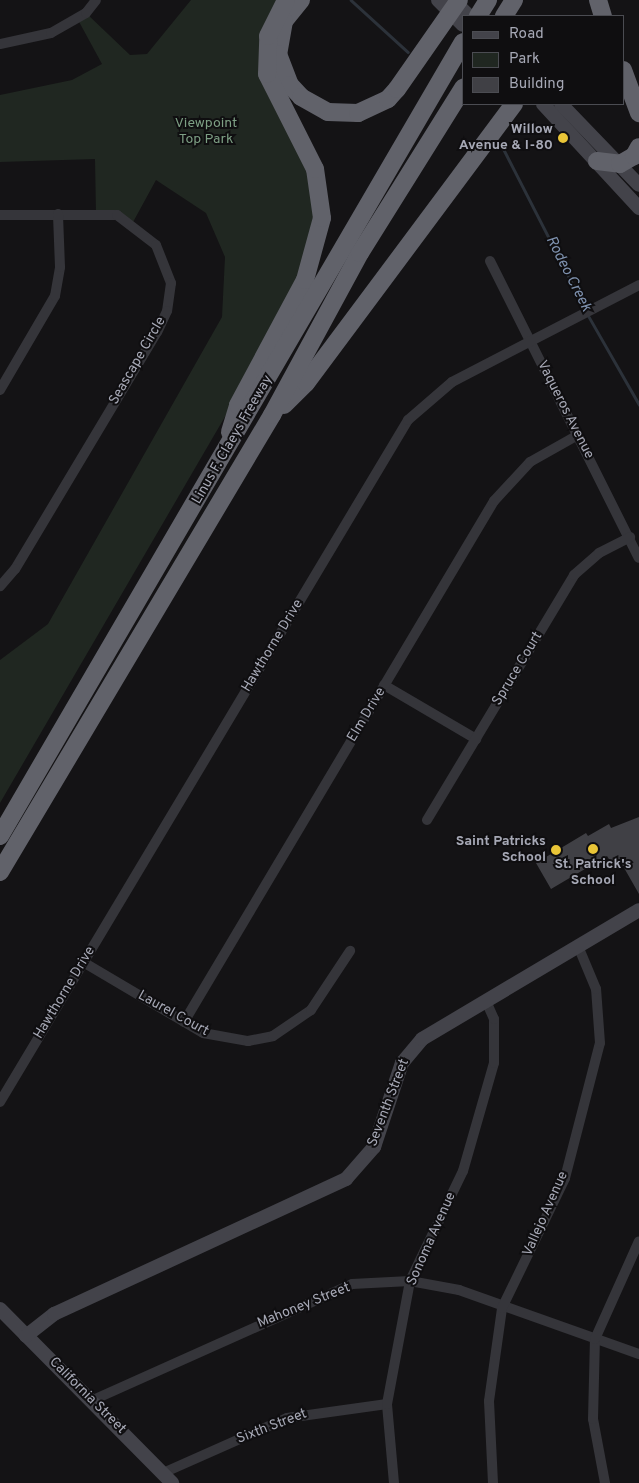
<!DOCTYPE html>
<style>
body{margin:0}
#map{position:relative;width:639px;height:1483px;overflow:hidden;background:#141315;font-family:Overpass,sans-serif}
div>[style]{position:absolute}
.green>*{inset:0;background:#202721}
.stream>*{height:2.5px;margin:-1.25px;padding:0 1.25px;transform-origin:1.25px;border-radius:1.25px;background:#2c323a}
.building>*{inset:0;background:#404045}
.street>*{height:10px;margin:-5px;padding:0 5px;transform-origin:5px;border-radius:5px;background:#35353a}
.secondary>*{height:14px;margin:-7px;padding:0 7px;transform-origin:7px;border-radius:7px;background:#43434a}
.highway>*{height:18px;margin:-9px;padding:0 9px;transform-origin:9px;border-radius:9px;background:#61626a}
.highway-bridge>*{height:18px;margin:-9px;padding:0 9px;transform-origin:9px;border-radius:9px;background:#61626a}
.dots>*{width:14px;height:14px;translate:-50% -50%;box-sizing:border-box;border:2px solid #0f0e10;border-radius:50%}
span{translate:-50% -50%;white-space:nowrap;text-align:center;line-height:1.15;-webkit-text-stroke:4px #0f0e10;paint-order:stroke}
.park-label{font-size:14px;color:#7d9f84}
.poi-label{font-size:14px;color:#a6a8b5;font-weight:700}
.right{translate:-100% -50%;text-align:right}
.street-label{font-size:14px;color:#a6a8b5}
.water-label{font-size:15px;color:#7e91ae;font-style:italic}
.legend{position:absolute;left:462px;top:15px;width:162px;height:90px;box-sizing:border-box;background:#0f0e10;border:1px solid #4b4c52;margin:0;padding:6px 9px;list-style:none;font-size:15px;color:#a6a8b5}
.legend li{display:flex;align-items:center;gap:10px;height:25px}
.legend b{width:25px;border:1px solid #4b4c52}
</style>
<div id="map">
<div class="green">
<i style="clip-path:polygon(191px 0,286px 0,266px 55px,321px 193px,304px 269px,244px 384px,0 803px,0 660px,48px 624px,222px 317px,225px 257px,206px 213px,156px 180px,132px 224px,96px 214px,95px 159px,0 162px,0 95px,72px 80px,102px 64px,77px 18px,86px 13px,130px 55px,147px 54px)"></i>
</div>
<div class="stream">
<i style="left:351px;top:0;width:77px;rotate:42.4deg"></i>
<i style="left:500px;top:142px;width:189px;rotate:62.9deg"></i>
<i style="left:588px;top:315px;width:103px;rotate:60.2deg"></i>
</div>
<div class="building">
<i style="clip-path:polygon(639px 817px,639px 894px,619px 859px,612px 864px,607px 856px,551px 889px,536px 863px,586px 833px,588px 836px,609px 824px,611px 828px)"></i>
</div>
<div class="street">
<i style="left:0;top:44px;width:52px;rotate:-12.2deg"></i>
<i style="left:51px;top:33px;width:40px;rotate:-29.7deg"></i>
<i style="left:86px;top:13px;width:16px;rotate:-52deg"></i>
<i style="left:0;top:215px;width:117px"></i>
<i style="left:117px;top:215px;width:49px;rotate:37.6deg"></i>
<i style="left:156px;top:245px;width:41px;rotate:68.5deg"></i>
<i style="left:171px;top:283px;width:28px;rotate:98deg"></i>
<i style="left:167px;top:311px;width:23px;rotate:115deg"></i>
<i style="left:157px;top:332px;width:276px;rotate:120.9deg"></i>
<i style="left:15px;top:569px;width:23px;rotate:131deg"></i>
<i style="left:490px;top:261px;width:332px;rotate:63.4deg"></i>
<i style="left:0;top:390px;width:109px;rotate:-59.7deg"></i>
<i style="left:55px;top:296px;width:29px;rotate:-80deg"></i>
<i style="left:60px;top:267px;width:53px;rotate:-92.2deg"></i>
<i style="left:384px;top:685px;width:107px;rotate:30.4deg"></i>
<i style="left:427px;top:820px;width:286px;rotate:-59deg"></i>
<i style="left:574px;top:575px;width:33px;rotate:-41deg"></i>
<i style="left:599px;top:553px;width:35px;rotate:-27deg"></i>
<i style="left:83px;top:962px;width:139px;rotate:30.6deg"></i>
<i style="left:203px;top:1033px;width:46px;rotate:10.1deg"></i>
<i style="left:248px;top:1041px;width:25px;rotate:-11deg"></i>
<i style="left:273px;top:1036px;width:46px;rotate:-34.4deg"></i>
<i style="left:311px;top:1010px;width:71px;rotate:-56.5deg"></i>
<i style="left:184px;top:1022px;width:606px;rotate:-59.25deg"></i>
<i style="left:494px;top:501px;width:53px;rotate:-47.3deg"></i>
<i style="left:530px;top:462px;width:55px;rotate:-29.4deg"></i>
<i style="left:0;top:1102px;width:795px;rotate:-59.11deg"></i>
<i style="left:408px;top:420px;width:58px;rotate:-40.8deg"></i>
<i style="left:452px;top:382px;width:211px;rotate:-27.4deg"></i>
<i style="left:93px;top:1400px;width:284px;rotate:-24.1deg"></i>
<i style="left:352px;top:1284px;width:58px;rotate:-3deg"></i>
<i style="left:410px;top:1281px;width:50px;rotate:10.4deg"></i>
<i style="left:459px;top:1290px;width:191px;rotate:19.6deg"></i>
<i style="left:163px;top:1473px;width:136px;rotate:-23.9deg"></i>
<i style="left:287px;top:1418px;width:101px;rotate:-8deg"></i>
<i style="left:394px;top:1483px;width:79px;rotate:-95.1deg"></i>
<i style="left:387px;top:1404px;width:125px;rotate:-79.4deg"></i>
<i style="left:410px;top:1281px;width:122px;rotate:-64.3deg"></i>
<i style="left:463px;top:1171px;width:112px;rotate:-74deg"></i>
<i style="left:494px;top:1063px;width:44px;rotate:-90deg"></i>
<i style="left:494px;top:1019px;width:20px;rotate:-114deg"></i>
<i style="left:493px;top:1483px;width:82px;rotate:-92.8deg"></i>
<i style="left:489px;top:1401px;width:94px;rotate:-82deg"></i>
<i style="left:502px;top:1308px;width:144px;rotate:-64.1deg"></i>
<i style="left:565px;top:1178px;width:139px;rotate:-75.5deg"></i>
<i style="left:600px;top:1043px;width:54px;rotate:-94.2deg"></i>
<i style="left:596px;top:989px;width:47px;rotate:-112.7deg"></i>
<i style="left:605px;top:1483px;width:65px;rotate:-100.6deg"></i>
<i style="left:593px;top:1419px;width:80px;rotate:-88.6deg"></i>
<i style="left:595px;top:1339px;width:107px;rotate:-65.8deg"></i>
</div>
<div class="secondary">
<i style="left:438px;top:0;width:35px;rotate:45deg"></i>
<i style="left:453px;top:0;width:23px;rotate:45deg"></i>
<i style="left:543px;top:104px;width:142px;rotate:47.3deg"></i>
<i style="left:561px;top:104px;width:112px;rotate:46.1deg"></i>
<i style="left:0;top:1309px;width:245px;rotate:45.3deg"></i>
<i style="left:26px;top:1336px;width:36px;rotate:-38deg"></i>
<i style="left:54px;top:1314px;width:322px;rotate:-24.8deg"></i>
<i style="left:346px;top:1179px;width:43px;rotate:-48.8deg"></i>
<i style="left:374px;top:1147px;width:89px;rotate:-71.6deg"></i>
<i style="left:402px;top:1063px;width:31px;rotate:-50deg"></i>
<i style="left:422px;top:1039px;width:252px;rotate:-30.7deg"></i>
</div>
<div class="highway">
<i style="left:301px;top:0;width:27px;rotate:129deg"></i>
<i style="left:284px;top:21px;width:34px;rotate:100deg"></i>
<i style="left:278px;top:54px;width:33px;rotate:69deg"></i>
<i style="left:290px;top:85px;width:16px;rotate:47deg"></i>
<i style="left:301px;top:97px;width:31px;rotate:29deg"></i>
<i style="left:328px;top:112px;width:30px;rotate:2deg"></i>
<i style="left:358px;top:113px;width:33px;rotate:-25deg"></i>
<i style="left:388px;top:99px;width:13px;rotate:-48deg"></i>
<i style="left:598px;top:0;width:17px;rotate:73deg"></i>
<i style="left:478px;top:16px;width:19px;rotate:-58deg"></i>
<i style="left:504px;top:16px;width:19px;rotate:-58deg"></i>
<i style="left:623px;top:70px;width:46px;rotate:69.6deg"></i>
<i style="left:597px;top:161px;width:23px;rotate:7deg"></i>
<i style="left:620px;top:164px;width:16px;rotate:-30deg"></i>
<i style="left:634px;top:156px;width:10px;rotate:-61deg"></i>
<i style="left:284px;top:405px;width:31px;rotate:-45deg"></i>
<i style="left:306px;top:383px;width:348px;rotate:-53.3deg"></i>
<i style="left:230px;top:432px;width:28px;rotate:-73deg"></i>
<i style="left:238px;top:405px;width:142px;rotate:-61.8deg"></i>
<i style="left:305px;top:280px;width:64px;rotate:-74.7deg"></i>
<i style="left:322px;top:218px;width:49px;rotate:-98.1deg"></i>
<i style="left:315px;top:169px;width:106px;rotate:-116.8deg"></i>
<i style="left:267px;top:74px;width:38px;rotate:-88deg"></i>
<i style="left:268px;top:36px;width:40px;rotate:-63.4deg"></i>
<i style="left:0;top:836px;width:919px;rotate:-59.75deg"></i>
<i style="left:0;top:872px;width:532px;rotate:-59.24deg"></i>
<i style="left:272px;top:415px;width:184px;rotate:-61.5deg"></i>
<i style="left:360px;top:253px;width:195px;rotate:-58deg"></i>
</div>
<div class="highway-bridge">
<i style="left:397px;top:89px;width:108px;rotate:-55.1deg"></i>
</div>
<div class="dots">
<i style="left:563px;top:138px;background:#e9c537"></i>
<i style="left:593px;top:849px;background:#e9c537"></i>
<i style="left:556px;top:850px;background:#e9c537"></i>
</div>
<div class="park-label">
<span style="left:206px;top:132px">Viewpoint<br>Top Park</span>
</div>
<div class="poi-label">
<span class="right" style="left:553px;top:138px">Willow<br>Avenue &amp; I-80</span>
<span class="right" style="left:546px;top:850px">Saint Patricks<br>School</span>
<span style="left:593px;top:873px">St. Patrick's<br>School</span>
</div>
<div class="street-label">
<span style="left:138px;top:361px;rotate:-60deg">Seascape Circle</span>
<span style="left:565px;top:410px;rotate:63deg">Vaqueros Avenue</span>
<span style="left:233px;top:440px;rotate:-60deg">Linus F. Claeys Freeway</span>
<span style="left:273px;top:646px;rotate:-59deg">Hawthorne Drive</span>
<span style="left:518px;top:669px;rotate:-59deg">Spruce Court</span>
<span style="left:367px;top:715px;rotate:-59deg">Elm Drive</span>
<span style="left:65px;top:993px;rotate:-59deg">Hawthorne Drive</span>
<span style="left:173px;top:1014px;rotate:29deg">Laurel Court</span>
<span style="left:389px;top:1103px;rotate:-69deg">Seventh Street</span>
<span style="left:546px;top:1214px;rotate:-66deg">Vallejo Avenue</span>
<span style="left:432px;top:1239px;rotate:-66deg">Sonoma Avenue</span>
<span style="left:304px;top:1306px;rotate:-22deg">Mahoney Street</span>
<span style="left:87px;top:1396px;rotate:45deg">California Street</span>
<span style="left:272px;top:1427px;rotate:-21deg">Sixth Street</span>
</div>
<div class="water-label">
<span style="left:568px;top:274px;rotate:63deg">Rodeo Creek</span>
</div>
<ul class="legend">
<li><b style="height:6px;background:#43434a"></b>Road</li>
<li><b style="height:14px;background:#202721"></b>Park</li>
<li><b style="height:14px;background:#404045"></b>Building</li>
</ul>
</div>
